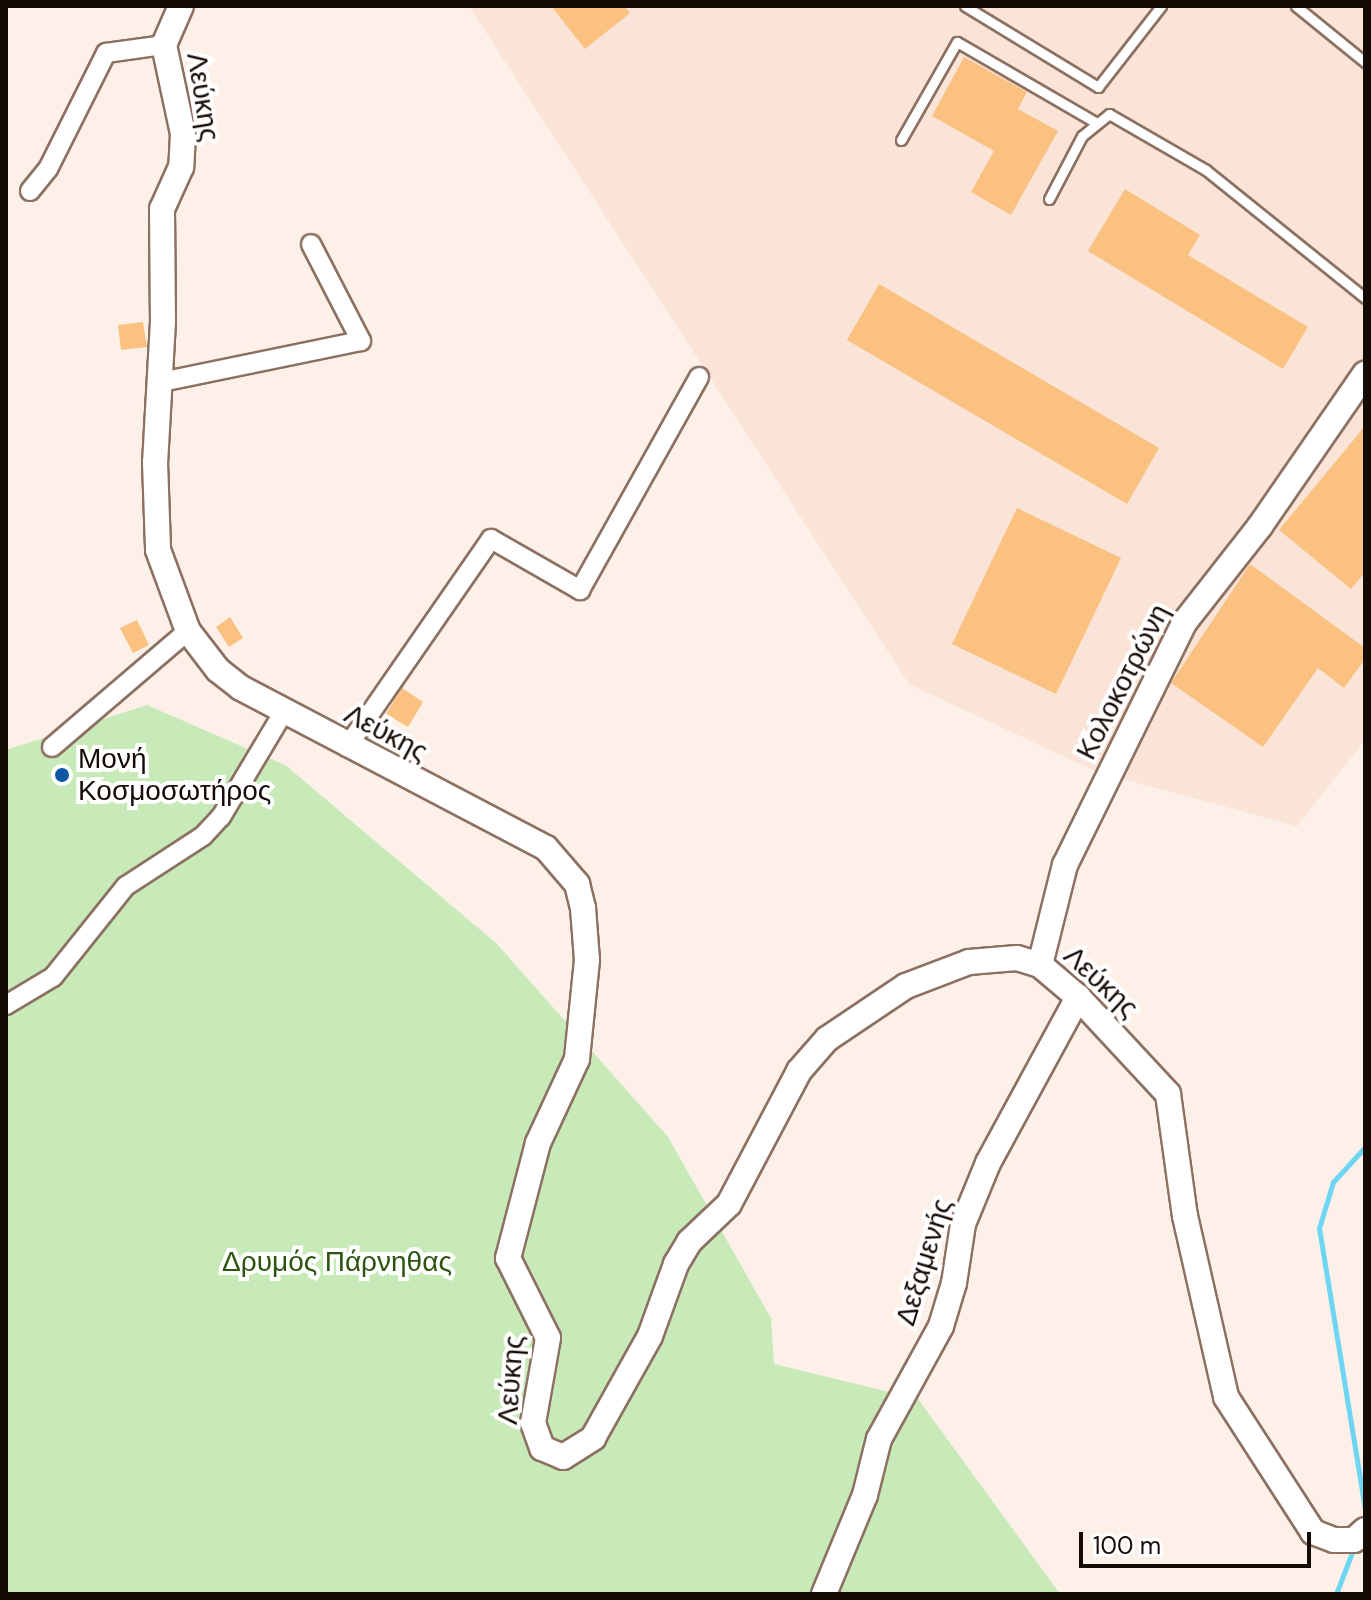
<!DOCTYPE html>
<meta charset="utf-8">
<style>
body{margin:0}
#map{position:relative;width:1371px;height:1600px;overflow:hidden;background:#fcf0e9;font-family:"DM Sans",sans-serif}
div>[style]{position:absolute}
.built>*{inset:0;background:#fae3d7}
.green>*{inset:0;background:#c8e9b8}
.stream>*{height:5px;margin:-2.5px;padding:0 2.5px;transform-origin:2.5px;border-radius:2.5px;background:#6ed5f3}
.building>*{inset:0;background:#fbc181}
.roads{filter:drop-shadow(2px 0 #8c7162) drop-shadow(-2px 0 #8c7162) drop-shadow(0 2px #8c7162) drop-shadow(0 -2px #8c7162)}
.lane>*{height:9px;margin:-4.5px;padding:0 4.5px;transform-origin:4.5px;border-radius:4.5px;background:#fff}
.street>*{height:18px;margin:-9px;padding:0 9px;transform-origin:9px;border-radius:9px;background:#fff}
.secondary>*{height:24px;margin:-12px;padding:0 12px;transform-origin:12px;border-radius:12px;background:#fff}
.dots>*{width:22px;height:22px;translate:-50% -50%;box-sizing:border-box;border:4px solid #fff;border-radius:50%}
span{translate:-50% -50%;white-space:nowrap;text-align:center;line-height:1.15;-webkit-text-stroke:8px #fff;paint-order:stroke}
.street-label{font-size:28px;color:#150b06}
.poi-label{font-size:28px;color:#150b06}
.left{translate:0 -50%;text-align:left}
.park-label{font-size:28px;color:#2c550f}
.frame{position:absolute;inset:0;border:8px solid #150b06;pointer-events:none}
.scale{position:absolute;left:1079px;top:1532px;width:232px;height:36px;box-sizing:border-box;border:4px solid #150b06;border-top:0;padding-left:10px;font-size:24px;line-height:28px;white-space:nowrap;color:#150b06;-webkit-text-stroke:6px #fff;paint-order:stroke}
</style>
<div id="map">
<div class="built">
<i style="clip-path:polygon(469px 6px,1365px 6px,1365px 740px,1297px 826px,1097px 772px,909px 684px)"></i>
</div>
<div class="green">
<i style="clip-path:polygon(147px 705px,285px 765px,496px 943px,668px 1137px,771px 1318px,774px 1364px,918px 1399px,1060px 1594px,6px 1594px,6px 750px)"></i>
</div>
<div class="stream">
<i style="left:1365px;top:1147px;width:47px;rotate:132.4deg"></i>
<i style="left:1333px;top:1182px;width:48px;rotate:106.9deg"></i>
<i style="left:1319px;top:1228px;width:286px;rotate:80.7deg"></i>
<i style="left:1336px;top:1594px;width:50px;rotate:-69deg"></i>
</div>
<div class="building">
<i style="clip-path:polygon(551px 6px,624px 6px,630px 13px,585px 49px)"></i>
<i style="clip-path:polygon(964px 57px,1027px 92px,1018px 109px,1058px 131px,1011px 215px,971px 192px,994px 151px,932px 116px)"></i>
<i style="clip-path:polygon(1125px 189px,1200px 235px,1188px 255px,1308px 327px,1283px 369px,1088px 251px)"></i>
<i style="clip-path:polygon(879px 284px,1159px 448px,1127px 504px,847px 340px)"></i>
<i style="clip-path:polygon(143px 322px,147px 347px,121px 350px,118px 325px)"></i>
<i style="clip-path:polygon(1365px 426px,1365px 572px,1351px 589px,1279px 530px)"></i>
<i style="clip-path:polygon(1017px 508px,1121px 558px,1056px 694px,952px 644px)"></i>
<i style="clip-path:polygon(1250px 564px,1365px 648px,1365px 659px,1344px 688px,1318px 668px,1263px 747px,1171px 683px)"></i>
<i style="clip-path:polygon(230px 617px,243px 638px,229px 647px,216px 627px)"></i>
<i style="clip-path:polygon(137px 620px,149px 645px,133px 653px,120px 628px)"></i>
<i style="clip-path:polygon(402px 688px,423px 702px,408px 727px,386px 714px)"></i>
</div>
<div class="roads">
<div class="lane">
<i style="left:965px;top:6px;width:156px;rotate:31.3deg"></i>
<i style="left:1098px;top:87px;width:103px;rotate:-52.1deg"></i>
<i style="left:1296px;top:6px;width:89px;rotate:39.1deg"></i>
<i style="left:901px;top:140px;width:113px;rotate:-60.3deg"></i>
<i style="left:957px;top:42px;width:160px;rotate:30.1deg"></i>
<i style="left:1049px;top:199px;width:71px;rotate:-62.4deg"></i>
<i style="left:1082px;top:136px;width:35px;rotate:-39deg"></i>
<i style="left:1109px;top:114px;width:112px;rotate:30deg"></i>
<i style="left:1206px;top:170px;width:204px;rotate:38.8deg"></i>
</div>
<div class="street">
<i style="left:30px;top:191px;width:28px;rotate:-51deg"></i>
<i style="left:48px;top:169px;width:130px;rotate:-63.4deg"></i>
<i style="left:106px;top:53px;width:59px;rotate:-7.9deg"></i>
<i style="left:161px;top:382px;width:204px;rotate:-11.6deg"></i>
<i style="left:361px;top:341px;width:109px;rotate:-117.3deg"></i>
<i style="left:52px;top:747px;width:179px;rotate:-40.5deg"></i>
<i style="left:347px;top:747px;width:253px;rotate:-55.3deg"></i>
<i style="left:491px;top:539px;width:103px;rotate:29.8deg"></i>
<i style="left:580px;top:590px;width:244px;rotate:-60.8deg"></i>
<i style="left:6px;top:1005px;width:55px;rotate:-30.8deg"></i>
<i style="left:53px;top:977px;width:117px;rotate:-51.3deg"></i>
<i style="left:126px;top:886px;width:92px;rotate:-33deg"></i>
<i style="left:203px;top:836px;width:26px;rotate:-47deg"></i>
<i style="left:221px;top:817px;width:121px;rotate:-59.2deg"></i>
</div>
<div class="secondary">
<i style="left:181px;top:6px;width:43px;rotate:113.6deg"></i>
<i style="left:164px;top:45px;width:91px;rotate:77.9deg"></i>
<i style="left:183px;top:134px;width:33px;rotate:93deg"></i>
<i style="left:181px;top:167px;width:46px;rotate:114.3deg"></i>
<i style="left:162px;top:209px;width:112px;rotate:89.5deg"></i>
<i style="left:163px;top:321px;width:141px;rotate:93.2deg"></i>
<i style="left:155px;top:462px;width:88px;rotate:88deg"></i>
<i style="left:158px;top:550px;width:86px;rotate:69.7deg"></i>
<i style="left:188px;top:631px;width:49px;rotate:52.4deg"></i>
<i style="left:218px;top:670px;width:29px;rotate:38deg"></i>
<i style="left:241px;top:688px;width:344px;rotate:27.7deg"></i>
<i style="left:546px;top:848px;width:48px;rotate:49.3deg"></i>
<i style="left:577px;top:884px;width:25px;rotate:76deg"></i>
<i style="left:583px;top:908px;width:52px;rotate:85.6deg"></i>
<i style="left:587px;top:960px;width:100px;rotate:95.8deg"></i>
<i style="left:577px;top:1059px;width:93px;rotate:114.9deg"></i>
<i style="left:538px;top:1143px;width:119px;rotate:104.6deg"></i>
<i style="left:508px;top:1258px;width:89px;rotate:63.4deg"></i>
<i style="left:548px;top:1338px;width:86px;rotate:100deg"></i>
<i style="left:533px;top:1423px;width:27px;rotate:70deg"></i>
<i style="left:542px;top:1448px;width:23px;rotate:23deg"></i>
<i style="left:563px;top:1457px;width:36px;rotate:-32deg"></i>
<i style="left:593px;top:1438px;width:117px;rotate:-60.8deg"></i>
<i style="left:650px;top:1336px;width:77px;rotate:-70.1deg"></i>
<i style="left:676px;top:1264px;width:26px;rotate:-59deg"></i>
<i style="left:689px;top:1242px;width:55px;rotate:-43.5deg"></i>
<i style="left:729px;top:1204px;width:150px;rotate:-62.2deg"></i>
<i style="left:799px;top:1071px;width:43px;rotate:-48.8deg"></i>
<i style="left:827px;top:1039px;width:95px;rotate:-33.9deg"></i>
<i style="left:906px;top:986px;width:67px;rotate:-20.9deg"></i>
<i style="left:969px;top:962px;width:48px;rotate:-4.8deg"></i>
<i style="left:1017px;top:958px;width:24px;rotate:17deg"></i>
<i style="left:1040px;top:965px;width:50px;rotate:40.1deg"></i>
<i style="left:1078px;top:997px;width:132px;rotate:47.1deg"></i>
<i style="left:1168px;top:1094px;width:123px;rotate:82.1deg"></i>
<i style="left:1185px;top:1216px;width:186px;rotate:77.2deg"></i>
<i style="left:1226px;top:1397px;width:161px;rotate:57.2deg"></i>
<i style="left:1313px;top:1532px;width:22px;rotate:21deg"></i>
<i style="left:1334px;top:1540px;width:20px"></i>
<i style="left:1354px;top:1540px;width:15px;rotate:-42deg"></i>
<i style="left:1040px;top:965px;width:103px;rotate:-76deg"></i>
<i style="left:1065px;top:865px;width:270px;rotate:-63.8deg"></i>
<i style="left:1184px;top:623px;width:123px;rotate:-51.9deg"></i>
<i style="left:1260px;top:526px;width:185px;rotate:-55.4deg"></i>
<i style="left:824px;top:1594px;width:107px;rotate:-67.5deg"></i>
<i style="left:865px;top:1495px;width:58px;rotate:-76deg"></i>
<i style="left:879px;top:1439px;width:129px;rotate:-61.2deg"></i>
<i style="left:941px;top:1326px;width:45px;rotate:-73.2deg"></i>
<i style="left:954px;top:1283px;width:60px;rotate:-81.3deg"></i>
<i style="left:963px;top:1224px;width:66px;rotate:-67.7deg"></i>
<i style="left:988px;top:1163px;width:189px;rotate:-61.5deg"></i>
</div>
</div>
<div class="dots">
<i style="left:62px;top:775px;background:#0e55a5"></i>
</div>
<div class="street-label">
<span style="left:203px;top:97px;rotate:81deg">Λεύκης</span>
<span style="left:1123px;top:682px;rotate:-63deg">Κολοκοτρώνη</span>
<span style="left:386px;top:733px;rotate:28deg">Λεύκης</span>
<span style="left:1101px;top:982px;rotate:43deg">Λεύκης</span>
<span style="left:924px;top:1262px;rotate:-73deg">Δεξαμενής</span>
<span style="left:511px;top:1380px;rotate:-86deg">Λεύκης</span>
</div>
<div class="poi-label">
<span class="left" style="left:78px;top:775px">Μονή<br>Κοσμοσωτήρος</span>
</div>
<div class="park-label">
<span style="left:337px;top:1262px">Δρυμός Πάρνηθας</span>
</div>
<div class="frame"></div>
<div class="scale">100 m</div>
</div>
